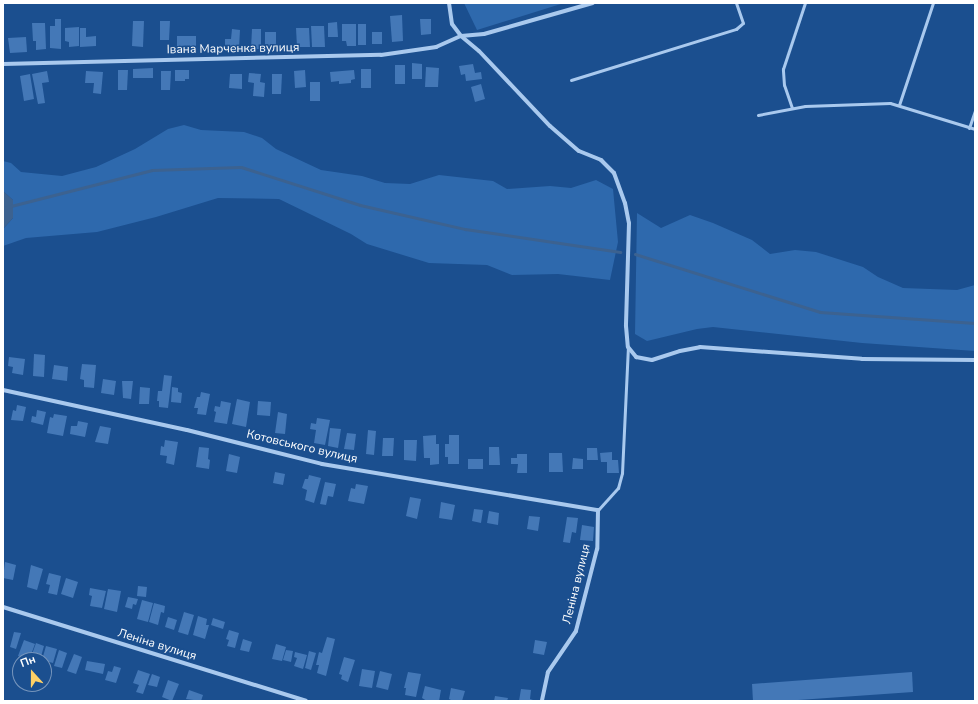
<!DOCTYPE html>
<meta charset="utf-8">
<style>
body{margin:0}
#map{position:relative;width:978px;height:704px;overflow:hidden;background:#1b4f8f;font-family:"Nunito Sans",sans-serif}
div>[style]{position:absolute}
.green>*{inset:0;background:#2e69ad}
.water>*{inset:0;background:#3c6290}
.stream>*{height:3px;margin:-1.5px;padding:0 1.5px;transform-origin:1.5px;border-radius:1.5px;background:#3c6290}
.building>*{inset:0;background:#4478b7}
.service>*{height:3px;margin:-1.5px;padding:0 1.5px;transform-origin:1.5px;border-radius:1.5px;background:#a9c9ee}
.minor>*{height:4px;margin:-2px;padding:0 2px;transform-origin:2px;border-radius:2px;background:#a9c9ee}
span{translate:-50% -50%;white-space:nowrap;text-align:center;line-height:1.15;-webkit-text-stroke:3px #1b4f8f;paint-order:stroke}
.street-label{font-size:12px;color:#fff}
.frame{position:absolute;inset:0;border:4px solid #fff;pointer-events:none}
.north{position:absolute;left:12px;top:652px;width:40px;height:40px;box-sizing:border-box;background:#1b4f8f;border:1px solid #7695bc;border-radius:50%;rotate:339deg;font-size:11px;font-weight:700;line-height:16px;text-align:center;color:#fff}
.north::after{content:'';display:block;margin:auto;width:14px;height:18px;background:#ffd166;clip-path:polygon(50% 0,100% 100%,50% 72%,0 100%)}
</style>
<div id="map">
<div class="green">
<i style="clip-path:polygon(464px 3px,564px 3px,477px 30px)"></i>
<i style="clip-path:polygon(184px 125px,201px 130px,244px 132px,262px 138px,276px 149px,321px 170px,362px 176px,385px 183px,410px 184px,439px 175px,493px 181px,507px 189px,550px 186px,571px 188px,596px 180px,613px 189px,618px 242px,610px 280px,558px 274px,512px 275px,487px 265px,429px 263px,367px 244px,351px 234px,279px 199px,218px 198px,156px 217px,97px 232px,26px 238px,3px 246px,3px 229px,13px 218px,13px 200px,3px 191px,3px 161px,11px 163px,21px 172px,62px 176px,96px 167px,135px 149px,168px 129px)"></i>
<i style="clip-path:polygon(637px 213px,661px 228px,690px 215px,713px 223px,752px 240px,770px 254px,795px 250px,816px 252px,863px 267px,878px 277px,903px 288px,957px 290px,975px 285px,975px 351px,862px 343px,713px 327px,697px 329px,647px 341px,635px 334px)"></i>
</div>
<div class="water">
<i style="clip-path:polygon(3px 191px,13px 200px,13px 218px,3px 229px)"></i>
</div>
<div class="stream">
<i style="left:3px;top:208px;width:154px;rotate:-14.3deg"></i>
<i style="left:152px;top:170px;width:89px;rotate:-1.9deg"></i>
<i style="left:241px;top:167px;width:125px;rotate:17.7deg"></i>
<i style="left:360px;top:205px;width:108px;rotate:12.9deg"></i>
<i style="left:465px;top:229px;width:157px;rotate:8.4deg"></i>
<i style="left:635px;top:254px;width:194px;rotate:17.4deg"></i>
<i style="left:820px;top:312px;width:155px;rotate:4.1deg"></i>
</div>
<div class="building">
<i style="clip-path:polygon(402px 15px,403px 41px,392px 42px,390px 16px)"></i>
<i style="clip-path:polygon(55px 19px,61px 19px,61px 49px,50px 48px,50px 26px,55px 26px)"></i>
<i style="clip-path:polygon(420px 19px,431px 19px,431px 34px,421px 35px)"></i>
<i style="clip-path:polygon(133px 21px,144px 21px,143px 47px,132px 46px)"></i>
<i style="clip-path:polygon(160px 21px,170px 21px,169px 40px,160px 40px)"></i>
<i style="clip-path:polygon(337px 22px,338px 37px,328px 37px,328px 23px)"></i>
<i style="clip-path:polygon(32px 23px,45px 23px,46px 49px,36px 50px,36px 41px,33px 41px)"></i>
<i style="clip-path:polygon(342px 24px,356px 24px,356px 46px,347px 46px,346px 41px,342px 41px)"></i>
<i style="clip-path:polygon(358px 24px,366px 24px,366px 45px,358px 45px)"></i>
<i style="clip-path:polygon(311px 26px,324px 26px,325px 47px,312px 47px)"></i>
<i style="clip-path:polygon(79px 27px,79px 46px,69px 47px,69px 42px,65px 41px,65px 28px)"></i>
<i style="clip-path:polygon(80px 28px,86px 28px,86px 37px,96px 36px,96px 46px,80px 47px)"></i>
<i style="clip-path:polygon(296px 28px,309px 28px,310px 47px,297px 47px)"></i>
<i style="clip-path:polygon(232px 29px,240px 30px,239px 48px,225px 48px,225px 39px,231px 39px)"></i>
<i style="clip-path:polygon(252px 29px,261px 29px,261px 49px,251px 49px)"></i>
<i style="clip-path:polygon(265px 32px,276px 32px,276px 48px,265px 48px)"></i>
<i style="clip-path:polygon(372px 32px,382px 32px,382px 44px,372px 44px)"></i>
<i style="clip-path:polygon(177px 36px,196px 36px,196px 46px,177px 46px)"></i>
<i style="clip-path:polygon(26px 37px,27px 52px,10px 53px,8px 38px)"></i>
<i style="clip-path:polygon(412px 63px,422px 64px,422px 79px,412px 79px)"></i>
<i style="clip-path:polygon(473px 64px,475px 73px,481px 72px,482px 79px,466px 81px,465px 74px,461px 75px,459px 66px)"></i>
<i style="clip-path:polygon(395px 65px,405px 65px,405px 84px,395px 84px)"></i>
<i style="clip-path:polygon(426px 67px,439px 68px,438px 87px,425px 87px)"></i>
<i style="clip-path:polygon(153px 68px,153px 78px,133px 78px,133px 69px)"></i>
<i style="clip-path:polygon(361px 69px,371px 69px,371px 88px,361px 88px)"></i>
<i style="clip-path:polygon(118px 70px,128px 70px,127px 90px,118px 90px)"></i>
<i style="clip-path:polygon(175px 70px,189px 70px,189px 79px,185px 79px,185px 81px,175px 81px)"></i>
<i style="clip-path:polygon(305px 70px,306px 87px,295px 88px,294px 71px)"></i>
<i style="clip-path:polygon(354px 70px,355px 79px,351px 80px,351px 83px,339px 84px,339px 81px,331px 82px,330px 72px)"></i>
<i style="clip-path:polygon(47px 71px,49px 82px,42px 83px,45px 103px,38px 104px,32px 74px)"></i>
<i style="clip-path:polygon(86px 71px,103px 72px,101px 94px,93px 93px,94px 83px,85px 83px)"></i>
<i style="clip-path:polygon(161px 71px,171px 71px,170px 90px,161px 90px)"></i>
<i style="clip-path:polygon(249px 73px,261px 74px,260px 82px,265px 83px,264px 97px,253px 96px,254px 83px,248px 82px)"></i>
<i style="clip-path:polygon(30px 74px,34px 99px,24px 101px,20px 76px)"></i>
<i style="clip-path:polygon(230px 74px,242px 74px,242px 89px,229px 88px)"></i>
<i style="clip-path:polygon(272px 74px,282px 74px,281px 94px,272px 94px)"></i>
<i style="clip-path:polygon(310px 82px,320px 82px,320px 101px,310px 101px)"></i>
<i style="clip-path:polygon(481px 84px,485px 99px,475px 102px,471px 87px)"></i>
<i style="clip-path:polygon(34px 354px,45px 355px,44px 377px,33px 376px)"></i>
<i style="clip-path:polygon(9px 357px,25px 359px,23px 375px,12px 373px,13px 367px,8px 366px)"></i>
<i style="clip-path:polygon(82px 364px,96px 365px,94px 388px,84px 387px,84px 380px,80px 379px)"></i>
<i style="clip-path:polygon(54px 365px,68px 367px,67px 381px,52px 379px)"></i>
<i style="clip-path:polygon(164px 375px,172px 376px,168px 408px,159px 407px,159px 401px,157px 401px,158px 391px,162px 391px)"></i>
<i style="clip-path:polygon(103px 379px,116px 381px,114px 395px,101px 393px)"></i>
<i style="clip-path:polygon(122px 381px,133px 381px,131px 399px,123px 398px)"></i>
<i style="clip-path:polygon(140px 387px,150px 388px,149px 404px,139px 404px)"></i>
<i style="clip-path:polygon(172px 387px,178px 388px,178px 392px,182px 393px,181px 403px,171px 402px)"></i>
<i style="clip-path:polygon(201px 392px,210px 394px,206px 415px,197px 414px,198px 408px,194px 408px,197px 397px,200px 397px)"></i>
<i style="clip-path:polygon(237px 399px,250px 402px,246px 427px,232px 424px)"></i>
<i style="clip-path:polygon(221px 401px,231px 403px,227px 424px,214px 422px,216px 412px,214px 411px,215px 406px,220px 407px)"></i>
<i style="clip-path:polygon(258px 401px,271px 402px,270px 416px,257px 415px)"></i>
<i style="clip-path:polygon(17px 405px,26px 407px,23px 421px,11px 420px,13px 410px,16px 411px)"></i>
<i style="clip-path:polygon(37px 410px,46px 412px,43px 425px,31px 422px,32px 416px,36px 417px)"></i>
<i style="clip-path:polygon(278px 412px,287px 414px,285px 434px,275px 433px)"></i>
<i style="clip-path:polygon(54px 414px,67px 416px,63px 436px,47px 433px,50px 417px,53px 418px)"></i>
<i style="clip-path:polygon(317px 418px,330px 420px,325px 445px,314px 443px,316px 430px,310px 429px,311px 423px,316px 424px)"></i>
<i style="clip-path:polygon(78px 421px,88px 423px,85px 437px,70px 434px,71px 426px,77px 426px)"></i>
<i style="clip-path:polygon(100px 426px,111px 428px,108px 444px,95px 442px)"></i>
<i style="clip-path:polygon(330px 428px,341px 429px,338px 448px,328px 446px)"></i>
<i style="clip-path:polygon(368px 430px,376px 431px,374px 455px,366px 454px)"></i>
<i style="clip-path:polygon(347px 433px,356px 434px,354px 450px,344px 449px)"></i>
<i style="clip-path:polygon(436px 435px,436px 444px,439px 444px,439px 464px,430px 465px,430px 458px,424px 458px,423px 436px)"></i>
<i style="clip-path:polygon(449px 435px,459px 435px,459px 464px,448px 464px,448px 457px,445px 457px,445px 444px,449px 444px)"></i>
<i style="clip-path:polygon(383px 438px,394px 438px,393px 456px,382px 456px)"></i>
<i style="clip-path:polygon(165px 440px,178px 442px,174px 465px,166px 463px,167px 456px,160px 455px,161px 446px,164px 447px)"></i>
<i style="clip-path:polygon(404px 440px,417px 440px,416px 461px,404px 460px)"></i>
<i style="clip-path:polygon(199px 447px,209px 448px,208px 459px,210px 460px,209px 469px,196px 467px)"></i>
<i style="clip-path:polygon(489px 447px,499px 447px,500px 465px,489px 465px)"></i>
<i style="clip-path:polygon(587px 448px,597px 448px,598px 460px,587px 460px)"></i>
<i style="clip-path:polygon(612px 452px,612px 460px,618px 460px,619px 473px,607px 473px,607px 462px,601px 462px,600px 453px)"></i>
<i style="clip-path:polygon(549px 453px,562px 453px,563px 472px,549px 472px)"></i>
<i style="clip-path:polygon(229px 454px,240px 457px,237px 473px,226px 471px)"></i>
<i style="clip-path:polygon(517px 454px,527px 454px,527px 473px,517px 473px,518px 464px,511px 464px,511px 458px,517px 458px)"></i>
<i style="clip-path:polygon(573px 458px,583px 459px,583px 469px,572px 469px)"></i>
<i style="clip-path:polygon(468px 459px,483px 459px,483px 469px,468px 469px)"></i>
<i style="clip-path:polygon(275px 472px,285px 474px,283px 485px,273px 483px)"></i>
<i style="clip-path:polygon(309px 475px,321px 478px,314px 503px,305px 500px,307px 490px,302px 488px,305px 479px,308px 479px)"></i>
<i style="clip-path:polygon(325px 482px,336px 484px,333px 497px,328px 496px,326px 505px,320px 504px)"></i>
<i style="clip-path:polygon(356px 484px,368px 486px,364px 504px,348px 501px,351px 488px,355px 489px)"></i>
<i style="clip-path:polygon(410px 497px,421px 499px,417px 519px,406px 516px)"></i>
<i style="clip-path:polygon(441px 502px,455px 505px,452px 520px,439px 518px)"></i>
<i style="clip-path:polygon(474px 509px,483px 510px,481px 523px,472px 521px)"></i>
<i style="clip-path:polygon(489px 511px,499px 513px,498px 525px,487px 523px)"></i>
<i style="clip-path:polygon(529px 516px,540px 517px,538px 531px,527px 529px)"></i>
<i style="clip-path:polygon(567px 517px,578px 518px,576px 533px,572px 532px,570px 543px,563px 542px)"></i>
<i style="clip-path:polygon(582px 525px,594px 527px,593px 541px,580px 540px)"></i>
<i style="clip-path:polygon(5px 562px,16px 565px,13px 580px,3px 578px)"></i>
<i style="clip-path:polygon(31px 565px,43px 569px,37px 590px,27px 587px)"></i>
<i style="clip-path:polygon(49px 573px,61px 576px,57px 595px,48px 593px,50px 585px,46px 584px)"></i>
<i style="clip-path:polygon(66px 578px,78px 582px,73px 598px,61px 594px)"></i>
<i style="clip-path:polygon(138px 586px,147px 587px,146px 597px,137px 596px)"></i>
<i style="clip-path:polygon(90px 588px,106px 591px,102px 608px,90px 606px,92px 596px,89px 595px)"></i>
<i style="clip-path:polygon(108px 589px,121px 591px,117px 612px,104px 609px)"></i>
<i style="clip-path:polygon(128px 597px,138px 599px,136px 605px,133px 604px,132px 609px,125px 607px)"></i>
<i style="clip-path:polygon(142px 600px,153px 603px,148px 622px,137px 619px)"></i>
<i style="clip-path:polygon(154px 603px,165px 606px,164px 613px,161px 612px,158px 625px,149px 622px)"></i>
<i style="clip-path:polygon(184px 612px,194px 615px,188px 635px,178px 632px)"></i>
<i style="clip-path:polygon(198px 616px,207px 619px,206px 625px,209px 625px,205px 639px,193px 635px)"></i>
<i style="clip-path:polygon(168px 617px,177px 620px,174px 630px,165px 627px)"></i>
<i style="clip-path:polygon(213px 618px,225px 622px,223px 629px,211px 625px)"></i>
<i style="clip-path:polygon(229px 630px,239px 633px,235px 648px,227px 646px,229px 640px,226px 639px)"></i>
<i style="clip-path:polygon(14px 632px,21px 633px,16px 649px,10px 647px)"></i>
<i style="clip-path:polygon(327px 637px,335px 639px,326px 676px,317px 673px,319px 665px,316px 665px,319px 652px,322px 653px)"></i>
<i style="clip-path:polygon(243px 639px,252px 642px,249px 652px,240px 650px)"></i>
<i style="clip-path:polygon(24px 640px,35px 644px,29px 660px,18px 656px)"></i>
<i style="clip-path:polygon(535px 640px,547px 642px,544px 655px,533px 653px)"></i>
<i style="clip-path:polygon(36px 643px,44px 646px,40px 660px,30px 660px)"></i>
<i style="clip-path:polygon(276px 644px,286px 647px,282px 661px,272px 659px)"></i>
<i style="clip-path:polygon(46px 646px,57px 649px,53px 663px,42px 660px)"></i>
<i style="clip-path:polygon(59px 650px,67px 653px,62px 668px,54px 666px)"></i>
<i style="clip-path:polygon(286px 650px,293px 651px,291px 662px,283px 660px)"></i>
<i style="clip-path:polygon(309px 651px,316px 653px,311px 670px,305px 668px)"></i>
<i style="clip-path:polygon(295px 652px,307px 655px,303px 669px,294px 666px,297px 658px,294px 657px)"></i>
<i style="clip-path:polygon(74px 654px,82px 657px,76px 674px,67px 671px)"></i>
<i style="clip-path:polygon(344px 657px,355px 660px,348px 682px,341px 679px,342px 675px,339px 674px)"></i>
<i style="clip-path:polygon(87px 661px,105px 664px,103px 674px,85px 670px)"></i>
<i style="clip-path:polygon(114px 666px,121px 668px,116px 683px,105px 680px,108px 671px,112px 672px)"></i>
<i style="clip-path:polygon(362px 669px,375px 671px,372px 688px,359px 686px)"></i>
<i style="clip-path:polygon(138px 670px,150px 674px,143px 694px,136px 692px,139px 685px,133px 683px)"></i>
<i style="clip-path:polygon(380px 671px,392px 674px,388px 690px,376px 687px)"></i>
<i style="clip-path:polygon(408px 672px,421px 674px,416px 697px,405px 695px,406px 688px,404px 688px)"></i>
<i style="clip-path:polygon(912px 672px,913px 692px,784px 701px,753px 701px,752px 684px)"></i>
<i style="clip-path:polygon(152px 674px,160px 677px,157px 687px,148px 685px)"></i>
<i style="clip-path:polygon(168px 680px,179px 684px,172px 701px,162px 697px)"></i>
<i style="clip-path:polygon(425px 686px,441px 690px,439px 701px,427px 701px,422px 698px)"></i>
<i style="clip-path:polygon(451px 688px,465px 691px,462px 701px,453px 701px,449px 699px)"></i>
<i style="clip-path:polygon(521px 689px,531px 690px,530px 699px,536px 701px,519px 701px)"></i>
<i style="clip-path:polygon(189px 690px,203px 695px,201px 701px,186px 699px)"></i>
<i style="clip-path:polygon(495px 696px,508px 698px,507px 701px,494px 701px)"></i>
</div>
<div class="service">
<i style="left:571px;top:80px;width:173px;rotate:-17.2deg"></i>
<i style="left:736px;top:29px;width:9px;rotate:-41deg"></i>
<i style="left:743px;top:23px;width:21px;rotate:-109deg"></i>
<i style="left:899px;top:105px;width:108px;rotate:-71.6deg"></i>
<i style="left:792px;top:108px;width:24px;rotate:-109deg"></i>
<i style="left:784px;top:85px;width:16px;rotate:-94deg"></i>
<i style="left:783px;top:69px;width:70px;rotate:-71.6deg"></i>
<i style="left:758px;top:115px;width:48px;rotate:-10.8deg"></i>
<i style="left:805px;top:106px;width:85px;rotate:-2deg"></i>
<i style="left:890px;top:103px;width:89px;rotate:17deg"></i>
<i style="left:969px;top:128px;width:18px;rotate:-71deg"></i>
<i style="left:598px;top:510px;width:30px;rotate:-48deg"></i>
<i style="left:618px;top:488px;width:16px;rotate:-75deg"></i>
<i style="left:622px;top:473px;width:126px;rotate:-87.3deg"></i>
</div>
<div class="minor">
<i style="left:449px;top:3px;width:21px;rotate:82deg"></i>
<i style="left:452px;top:24px;width:15px;rotate:53deg"></i>
<i style="left:461px;top:36px;width:23px;rotate:40deg"></i>
<i style="left:479px;top:51px;width:103px;rotate:46.6deg"></i>
<i style="left:550px;top:126px;width:38px;rotate:41deg"></i>
<i style="left:579px;top:151px;width:24px;rotate:22deg"></i>
<i style="left:601px;top:160px;width:18px;rotate:45deg"></i>
<i style="left:614px;top:173px;width:32px;rotate:70deg"></i>
<i style="left:625px;top:203px;width:20px;rotate:79deg"></i>
<i style="left:629px;top:223px;width:103px;rotate:91.7deg"></i>
<i style="left:626px;top:326px;width:21px;rotate:85deg"></i>
<i style="left:628px;top:347px;width:13px;rotate:51deg"></i>
<i style="left:636px;top:357px;width:16px;rotate:11deg"></i>
<i style="left:652px;top:360px;width:29px;rotate:-18deg"></i>
<i style="left:680px;top:351px;width:20px;rotate:-11deg"></i>
<i style="left:700px;top:347px;width:162px;rotate:4.2deg"></i>
<i style="left:862px;top:359px;width:113px;rotate:0.5deg"></i>
<i style="left:3px;top:64px;width:378px;rotate:-1.4deg"></i>
<i style="left:381px;top:55px;width:56px;rotate:-8.3deg"></i>
<i style="left:436px;top:47px;width:27px;rotate:-24deg"></i>
<i style="left:461px;top:36px;width:23px;rotate:-5deg"></i>
<i style="left:484px;top:34px;width:113px;rotate:-15.9deg"></i>
<i style="left:3px;top:390px;width:188px;rotate:12.3deg"></i>
<i style="left:187px;top:430px;width:139px;rotate:14.1deg"></i>
<i style="left:322px;top:464px;width:280px;rotate:9.5deg"></i>
<i style="left:598px;top:510px;width:39px;rotate:91deg"></i>
<i style="left:597px;top:549px;width:85px;rotate:104.4deg"></i>
<i style="left:576px;top:631px;width:50px;rotate:124.3deg"></i>
<i style="left:548px;top:672px;width:30px;rotate:102deg"></i>
<i style="left:3px;top:607px;width:317px;rotate:17.2deg"></i>
</div>
<div class="street-label">
<span style="left:233px;top:49px;rotate:-1deg">Івана Марченка вулиця</span>
<span style="left:302px;top:447px;rotate:13deg">Котовського вулиця</span>
<span style="left:577px;top:584px;rotate:-76deg">Леніна вулиця</span>
<span style="left:157px;top:645px;rotate:17deg">Леніна вулиця</span>
</div>
<div class="frame"></div>
<div class="north">Пн</div>
</div>
